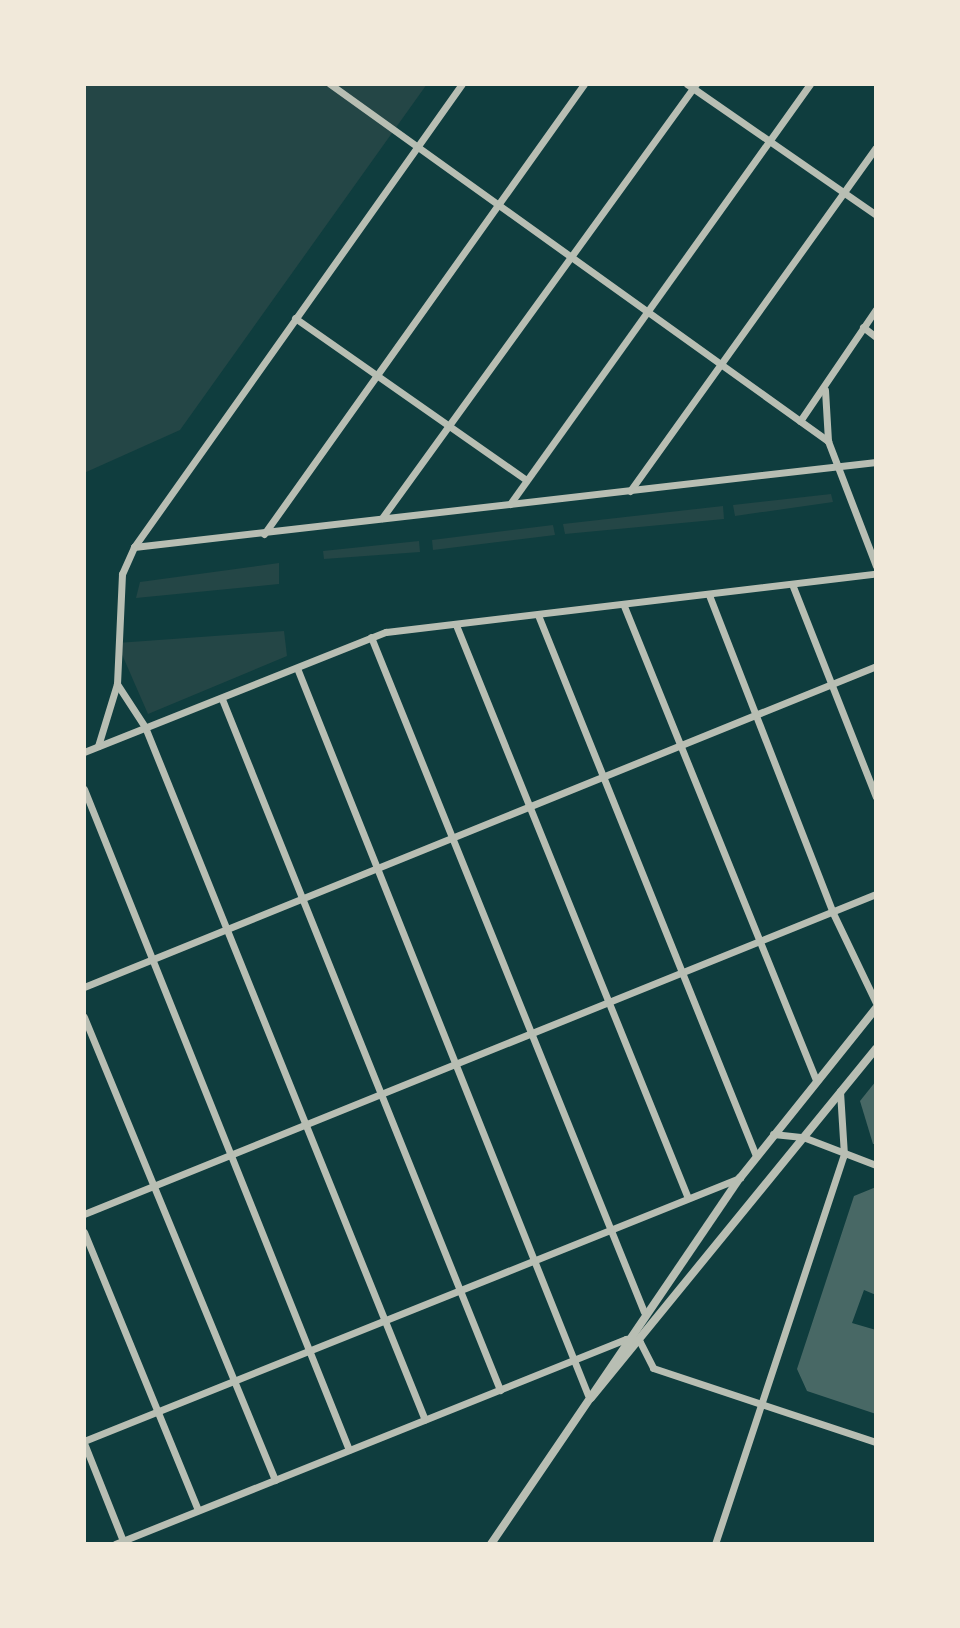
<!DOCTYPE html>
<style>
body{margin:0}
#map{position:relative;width:960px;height:1628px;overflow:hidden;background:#0f3d3e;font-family:Commissioner,sans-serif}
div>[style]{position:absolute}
.green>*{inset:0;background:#244646}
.building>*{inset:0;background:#486865}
.minor>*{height:7px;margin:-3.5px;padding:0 3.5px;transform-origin:3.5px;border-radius:3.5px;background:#b8beb3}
.tertiary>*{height:8px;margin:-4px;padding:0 4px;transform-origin:4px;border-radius:4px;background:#b8beb3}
span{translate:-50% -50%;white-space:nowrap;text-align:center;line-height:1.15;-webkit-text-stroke:8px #f1e9da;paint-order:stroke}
.frame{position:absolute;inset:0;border:86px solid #f1e9da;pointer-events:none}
</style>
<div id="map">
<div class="green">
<i style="clip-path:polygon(84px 84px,427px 84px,180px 430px,84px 473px)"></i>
<i style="clip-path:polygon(831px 494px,833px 502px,735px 516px,733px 505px)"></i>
<i style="clip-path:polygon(723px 506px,724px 519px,565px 534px,563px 524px)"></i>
<i style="clip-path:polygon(553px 525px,555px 535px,433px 550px,432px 540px)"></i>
<i style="clip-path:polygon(419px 541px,420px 552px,324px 559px,323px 551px)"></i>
<i style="clip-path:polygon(279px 563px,279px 584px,136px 598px,140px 582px)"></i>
<i style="clip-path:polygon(284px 631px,287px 656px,148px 714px,117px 643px)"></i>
</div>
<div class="building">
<i style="clip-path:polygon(876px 1081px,876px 1144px,873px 1144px,860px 1101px)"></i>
<i style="clip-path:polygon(876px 1187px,876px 1295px,864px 1290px,852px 1323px,876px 1330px,876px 1414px,807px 1391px,797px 1369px,854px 1196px)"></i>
</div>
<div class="minor">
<i style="left:330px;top:84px;width:613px;rotate:35.64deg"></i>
<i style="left:687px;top:84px;width:230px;rotate:34.7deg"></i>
<i style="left:295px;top:318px;width:282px;rotate:35deg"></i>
<i style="left:863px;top:327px;width:16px;rotate:38deg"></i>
<i style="left:825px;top:390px;width:51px;rotate:86.6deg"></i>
<i style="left:828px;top:441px;width:134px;rotate:69deg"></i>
<i style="left:800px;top:421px;width:135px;rotate:-55.8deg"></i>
<i style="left:630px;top:491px;width:422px;rotate:-54.4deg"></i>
<i style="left:510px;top:504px;width:516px;rotate:-54.46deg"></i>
<i style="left:382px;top:518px;width:536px;rotate:-54.11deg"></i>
<i style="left:264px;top:534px;width:552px;rotate:-54.58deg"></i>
<i style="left:134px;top:547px;width:747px;rotate:-6.54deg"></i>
<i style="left:792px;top:584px;width:229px;rotate:68.5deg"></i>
<i style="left:709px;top:595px;width:339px;rotate:68.7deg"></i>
<i style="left:832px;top:911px;width:102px;rotate:64.4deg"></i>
<i style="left:624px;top:606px;width:511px;rotate:67.95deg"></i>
<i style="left:538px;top:615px;width:583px;rotate:68.05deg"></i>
<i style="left:456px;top:625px;width:618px;rotate:67.96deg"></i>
<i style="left:371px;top:637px;width:728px;rotate:67.98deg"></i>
<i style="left:297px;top:668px;width:783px;rotate:68.19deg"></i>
<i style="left:117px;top:684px;width:51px;rotate:56.9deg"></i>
<i style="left:145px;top:727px;width:747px;rotate:68deg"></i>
<i style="left:222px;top:699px;width:745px;rotate:68.08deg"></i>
<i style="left:98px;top:746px;width:65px;rotate:-73deg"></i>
<i style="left:117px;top:684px;width:110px;rotate:-87.4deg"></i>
<i style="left:122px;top:574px;width:30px;rotate:-66deg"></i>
<i style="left:134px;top:547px;width:567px;rotate:-54.69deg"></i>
<i style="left:84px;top:752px;width:325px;rotate:-21.7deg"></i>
<i style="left:386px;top:632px;width:493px;rotate:-6.8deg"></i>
<i style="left:84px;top:789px;width:712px;rotate:68.15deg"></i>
<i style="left:84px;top:987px;width:855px;rotate:-22.06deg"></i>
<i style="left:84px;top:1017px;width:501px;rotate:67.58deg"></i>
<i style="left:773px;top:1134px;width:30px;rotate:6deg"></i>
<i style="left:803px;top:1137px;width:78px;rotate:21deg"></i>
<i style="left:84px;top:1214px;width:854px;rotate:-22deg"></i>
<i style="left:84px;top:1232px;width:300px;rotate:67.7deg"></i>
<i style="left:84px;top:1441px;width:707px;rotate:-21.85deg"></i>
<i style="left:84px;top:1443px;width:105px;rotate:68.3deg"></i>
<i style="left:115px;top:1544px;width:551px;rotate:-21.86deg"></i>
<i style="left:626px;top:1339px;width:14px;rotate:12deg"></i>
<i style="left:640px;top:1342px;width:29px;rotate:63deg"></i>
<i style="left:653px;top:1368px;width:235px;rotate:18.4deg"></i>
<i style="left:715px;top:1544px;width:410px;rotate:-71.7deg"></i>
<i style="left:844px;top:1155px;width:64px;rotate:-93.6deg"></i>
</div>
<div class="tertiary">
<i style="left:591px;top:1398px;width:451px;rotate:-50.8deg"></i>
<i style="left:491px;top:1544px;width:443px;rotate:-55.8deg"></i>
<i style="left:740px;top:1178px;width:218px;rotate:-51.3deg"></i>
</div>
<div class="frame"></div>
</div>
